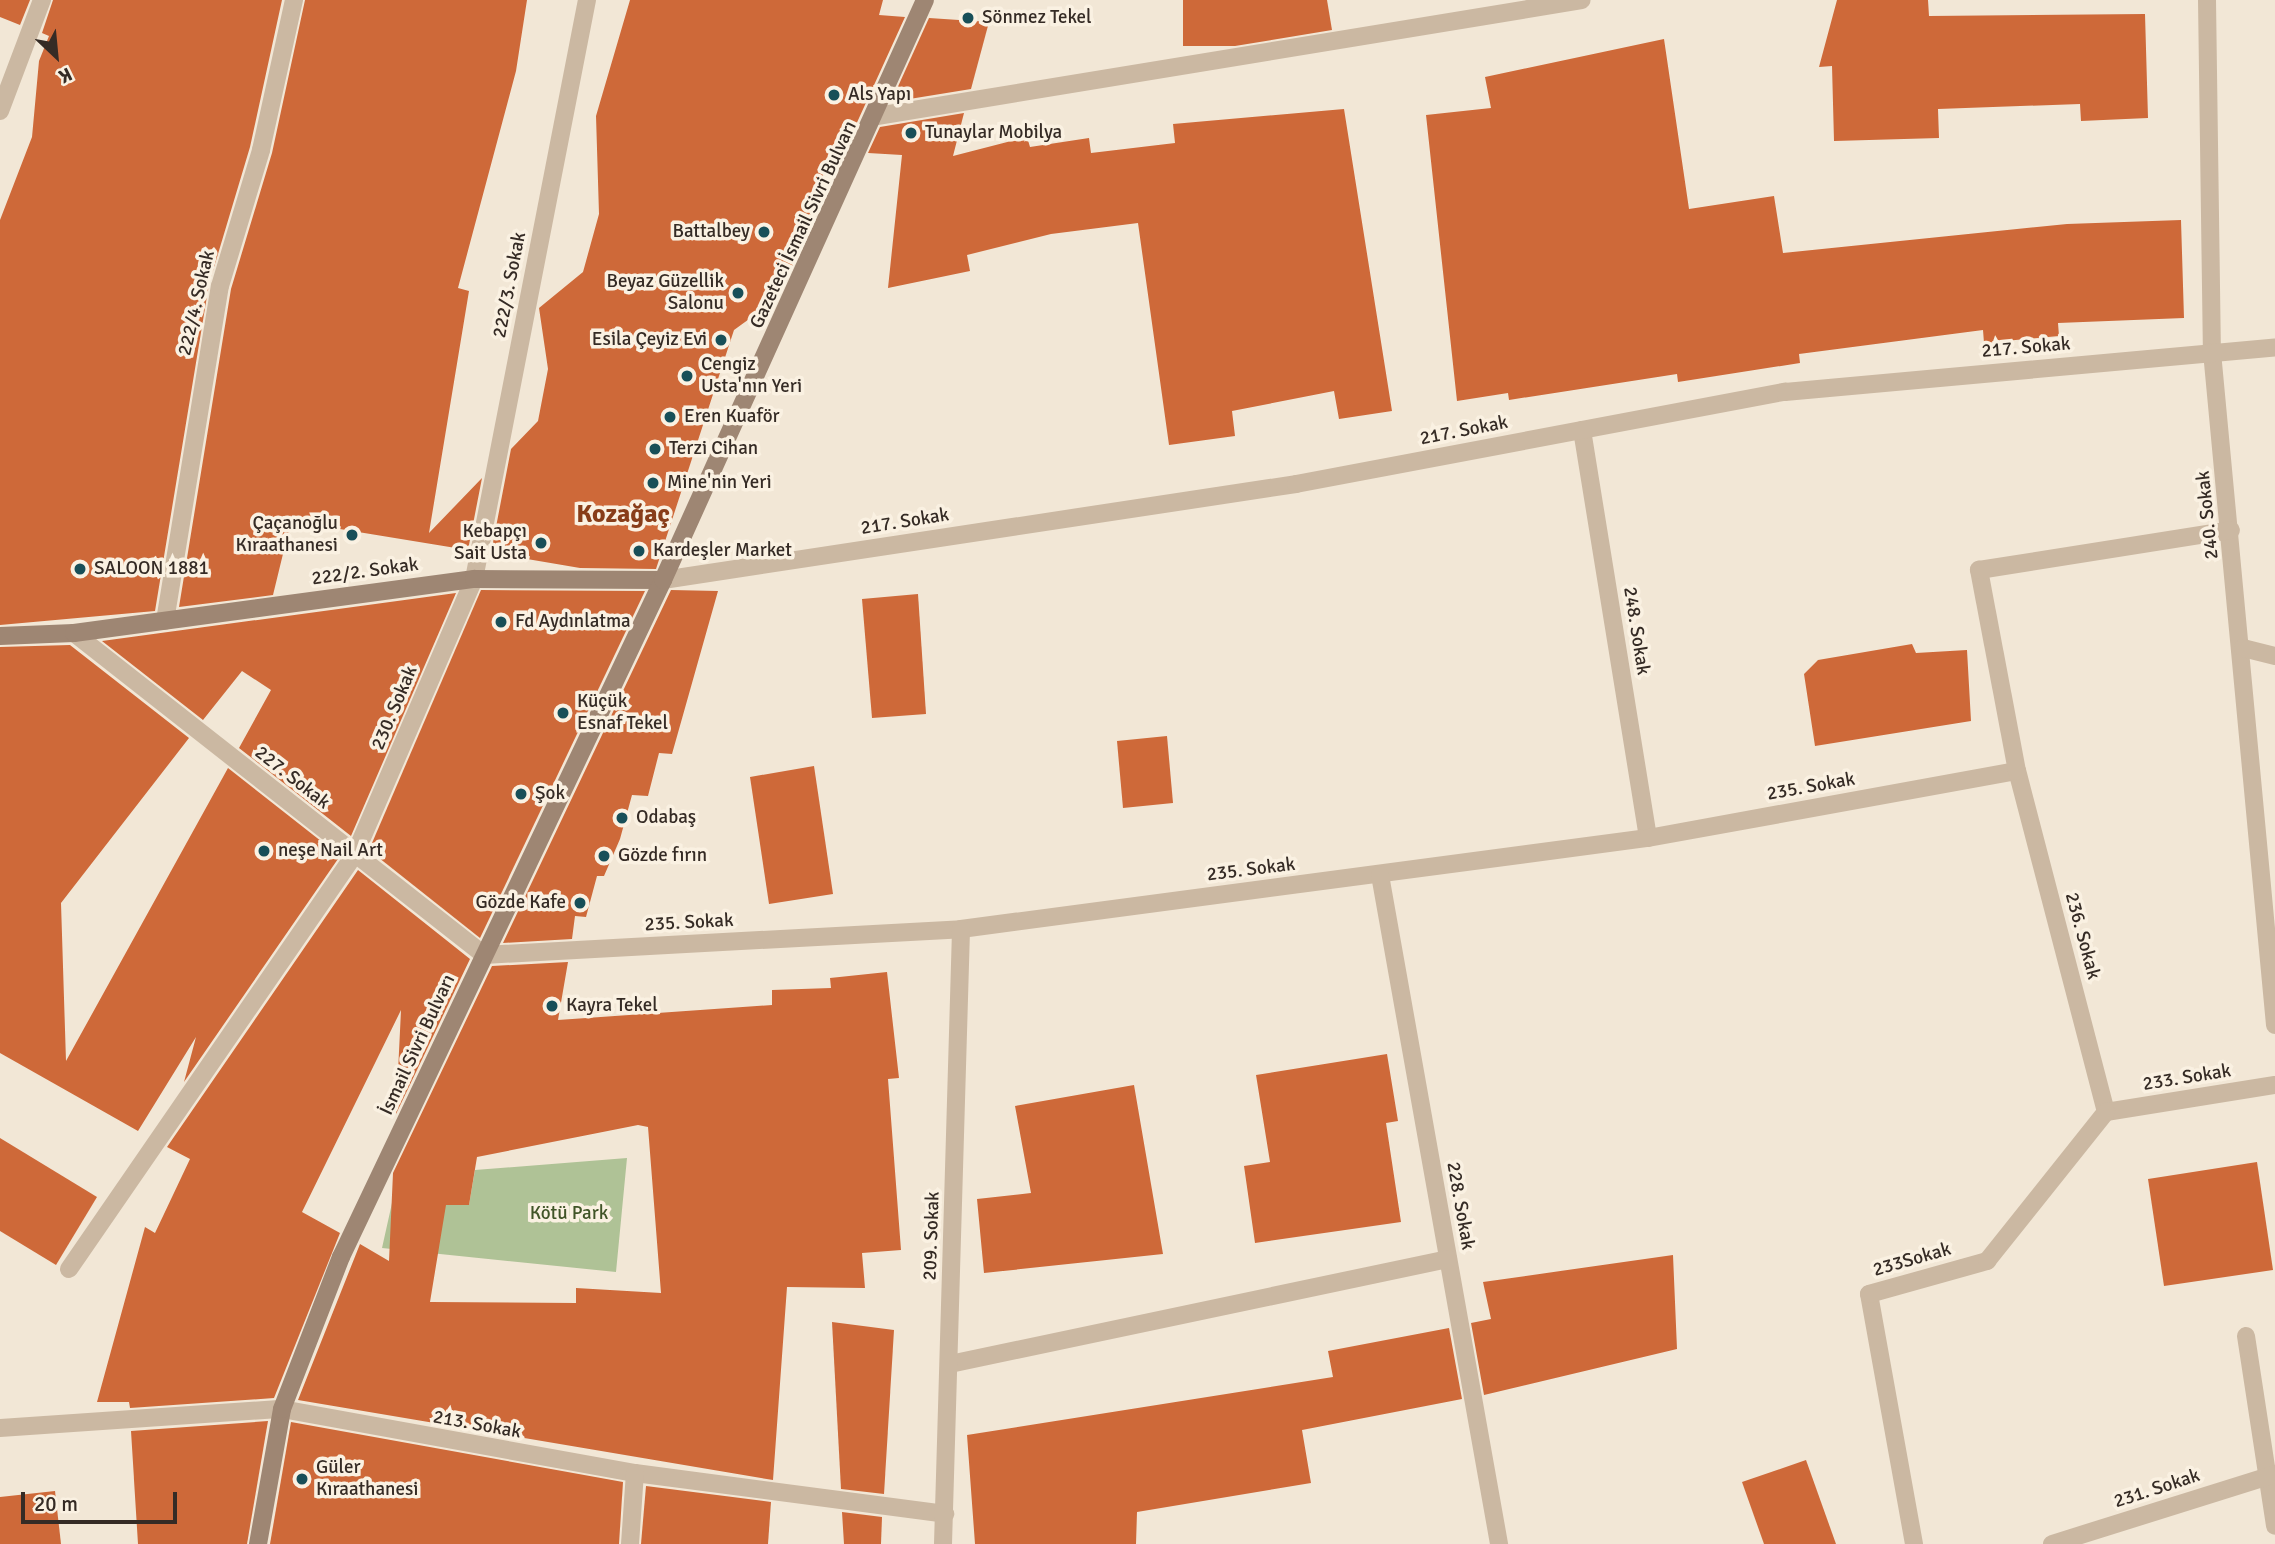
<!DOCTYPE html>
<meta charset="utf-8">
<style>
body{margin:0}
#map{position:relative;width:2275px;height:1544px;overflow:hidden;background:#f2e7d6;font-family:Signika,sans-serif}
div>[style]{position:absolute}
.green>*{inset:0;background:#afc296}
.building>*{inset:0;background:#ce6939}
.street>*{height:18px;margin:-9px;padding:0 9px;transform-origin:9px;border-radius:9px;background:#cbb8a2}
.secondary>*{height:18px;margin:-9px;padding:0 9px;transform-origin:9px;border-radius:9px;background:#9e8673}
.dots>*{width:19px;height:19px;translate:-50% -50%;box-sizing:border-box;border:4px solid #faf1e2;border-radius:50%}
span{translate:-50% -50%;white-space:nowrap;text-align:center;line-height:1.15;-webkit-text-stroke:7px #faf1e2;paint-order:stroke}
.poi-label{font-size:19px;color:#352b25}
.left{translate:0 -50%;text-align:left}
.right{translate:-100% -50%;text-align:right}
.street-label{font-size:19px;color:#352b25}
.park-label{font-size:19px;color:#405427}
.district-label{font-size:26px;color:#883d19;font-weight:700}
.north{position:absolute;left:21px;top:21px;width:70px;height:70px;-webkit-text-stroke:5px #faf1e2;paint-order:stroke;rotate:154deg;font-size:19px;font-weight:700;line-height:28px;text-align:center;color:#352b25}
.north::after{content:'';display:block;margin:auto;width:24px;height:32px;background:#352b25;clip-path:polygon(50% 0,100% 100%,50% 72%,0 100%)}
.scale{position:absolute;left:21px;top:1492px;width:156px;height:32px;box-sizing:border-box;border:4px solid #352b25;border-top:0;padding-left:9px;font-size:21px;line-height:24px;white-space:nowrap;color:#352b25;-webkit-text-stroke:5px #faf1e2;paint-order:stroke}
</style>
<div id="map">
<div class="green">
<i style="clip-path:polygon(627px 1158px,616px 1272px,382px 1248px,392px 1203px,469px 1205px,475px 1170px)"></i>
</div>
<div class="building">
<i style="clip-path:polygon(0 0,30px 0,20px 25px,0 17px)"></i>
<i style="clip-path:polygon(53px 0,282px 0,250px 147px,209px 284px,155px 611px,0 625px,0 220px,32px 137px,39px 61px,49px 36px,42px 33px)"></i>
<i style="clip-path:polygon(305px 0,527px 0,516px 71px,458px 288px,469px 291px,429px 533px,482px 478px,468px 550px,291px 521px,273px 595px,179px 607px,231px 289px,272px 153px)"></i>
<i style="clip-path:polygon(630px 0,883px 0,879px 15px,905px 17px,844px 151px,830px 151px,806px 236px,778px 298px,734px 330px,656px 569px,580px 568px,491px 553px,511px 449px,538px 421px,548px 369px,539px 308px,583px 272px,599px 214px,596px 116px)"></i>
<i style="clip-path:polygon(1183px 0,1327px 0,1332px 30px,1235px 46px,1183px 46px)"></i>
<i style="clip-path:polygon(1837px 0,1928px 0,1929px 16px,2145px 14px,2148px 118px,2081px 121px,2080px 104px,1938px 109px,1939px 138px,1834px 141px,1832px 66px,1819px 67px)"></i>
<i style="clip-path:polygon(929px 18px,989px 22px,971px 89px,891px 102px)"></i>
<i style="clip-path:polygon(1664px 39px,1689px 209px,1774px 196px,1783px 253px,2067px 224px,2181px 220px,2184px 318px,2058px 323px,2059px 336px,1984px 343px,1983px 330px,1799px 354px,1800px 363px,1678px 382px,1677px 374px,1509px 400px,1508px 393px,1457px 401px,1426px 115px,1491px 108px,1485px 77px)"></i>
<i style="clip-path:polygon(1344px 109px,1392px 411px,1339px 419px,1334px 391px,1232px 411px,1235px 436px,1169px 445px,1138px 223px,1051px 234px,967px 255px,970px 271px,888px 288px,902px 155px,868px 153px,880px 127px,964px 113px,953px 156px,1027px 137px,1030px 147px,1089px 138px,1091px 153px,1175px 143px,1173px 124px)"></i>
<i style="clip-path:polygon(481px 590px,645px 591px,480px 938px,369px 850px)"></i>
<i style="clip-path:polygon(671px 590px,718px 591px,672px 754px,659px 753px,648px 796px,632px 795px,620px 839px,604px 876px,597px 876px,586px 917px,575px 916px,572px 939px,503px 943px)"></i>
<i style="clip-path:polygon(456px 593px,351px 836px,239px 748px,271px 690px,242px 671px,203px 720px,102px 641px)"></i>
<i style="clip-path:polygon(918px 594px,926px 714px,872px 718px,862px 599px)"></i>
<i style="clip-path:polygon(1912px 644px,1916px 653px,1967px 650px,1971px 721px,1815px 746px,1804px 674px,1818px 660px)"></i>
<i style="clip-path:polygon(70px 645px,189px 738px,61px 903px,66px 1061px,228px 768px,340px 856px,184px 1082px,196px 1037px,138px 1131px,0 1053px,0 647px)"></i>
<i style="clip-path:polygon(1167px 736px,1173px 803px,1123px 808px,1117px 741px)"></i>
<i style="clip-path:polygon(814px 766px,833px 894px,769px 904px,750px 777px)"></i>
<i style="clip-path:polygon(358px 870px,470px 959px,396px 1114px,401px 1010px,302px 1212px,340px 1233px,274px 1398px,130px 1408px,129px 1402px,97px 1402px,145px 1227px,155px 1233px,190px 1159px,167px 1147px)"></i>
<i style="clip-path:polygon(evenodd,568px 962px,558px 1020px,772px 1005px,772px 990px,831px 988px,830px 978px,887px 972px,899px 1078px,888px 1079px,901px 1250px,862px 1253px,865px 1288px,787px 1287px,773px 1480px,298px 1400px,360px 1244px,389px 1261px,393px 1173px,492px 966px,568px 962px,638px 1125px,648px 1127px,661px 1293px,576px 1288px,576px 1303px,430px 1302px,446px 1205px,469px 1205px,477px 1157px,638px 1125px)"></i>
<i style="clip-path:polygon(1387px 1054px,1398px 1121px,1386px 1123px,1401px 1222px,1255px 1243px,1244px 1166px,1270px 1162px,1256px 1075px)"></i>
<i style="clip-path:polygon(1134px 1085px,1163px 1254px,984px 1273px,977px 1199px,1031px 1193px,1015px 1106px)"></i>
<i style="clip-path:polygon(0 1138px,97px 1197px,56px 1265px,0 1231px)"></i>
<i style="clip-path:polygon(2257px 1162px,2273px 1270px,2164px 1286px,2148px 1179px)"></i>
<i style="clip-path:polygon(1673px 1255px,1677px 1349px,1484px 1395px,1471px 1323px,1491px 1319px,1483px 1282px)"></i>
<i style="clip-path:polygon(832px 1322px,894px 1330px,884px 1494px,841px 1489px)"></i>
<i style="clip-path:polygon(1449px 1328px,1462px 1399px,1302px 1430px,1311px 1483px,1137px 1512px,1136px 1544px,975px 1544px,967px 1435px,1333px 1377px,1328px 1351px)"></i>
<i style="clip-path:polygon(268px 1421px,247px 1544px,138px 1544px,131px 1431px)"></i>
<i style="clip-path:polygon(291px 1422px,623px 1482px,619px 1544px,270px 1544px)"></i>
<i style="clip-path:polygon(1806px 1460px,1836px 1544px,1764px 1544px,1742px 1482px)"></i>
<i style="clip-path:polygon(646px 1486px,771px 1502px,768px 1544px,641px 1544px)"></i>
<i style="clip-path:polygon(55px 1491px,61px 1544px,0 1544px,0 1497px)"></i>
<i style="clip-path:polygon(842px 1512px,882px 1517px,881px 1544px,844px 1544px)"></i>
</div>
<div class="street">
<i style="left:2207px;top:0;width:352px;rotate:89.2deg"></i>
<i style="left:2212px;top:352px;width:676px;rotate:84.65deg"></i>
<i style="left:0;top:111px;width:119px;rotate:-69.3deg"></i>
<i style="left:877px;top:116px;width:714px;rotate:-9.34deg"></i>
<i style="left:1582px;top:430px;width:413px;rotate:80.8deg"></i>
<i style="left:663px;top:580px;width:640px;rotate:-8.62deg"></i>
<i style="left:1296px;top:484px;width:498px;rotate:-10.7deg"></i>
<i style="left:1785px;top:392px;width:492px;rotate:-5.2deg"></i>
<i style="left:165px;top:621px;width:339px;rotate:-80.7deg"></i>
<i style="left:220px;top:286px;width:142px;rotate:-73.2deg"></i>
<i style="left:261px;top:150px;width:154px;rotate:-77.6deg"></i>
<i style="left:74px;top:633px;width:521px;rotate:38.14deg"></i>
<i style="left:484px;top:955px;width:478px;rotate:-3.1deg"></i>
<i style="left:961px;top:929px;width:693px;rotate:-7.55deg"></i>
<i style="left:1648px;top:838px;width:375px;rotate:-10.3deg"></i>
<i style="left:2243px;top:648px;width:33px;rotate:14deg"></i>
<i style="left:1380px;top:875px;width:680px;rotate:79.91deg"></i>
<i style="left:2106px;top:1112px;width:352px;rotate:-104.6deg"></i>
<i style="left:2017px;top:771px;width:205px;rotate:-100.7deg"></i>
<i style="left:1979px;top:570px;width:255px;rotate:-9deg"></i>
<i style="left:2106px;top:1112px;width:171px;rotate:-9.1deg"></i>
<i style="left:69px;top:1269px;width:504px;rotate:-55.43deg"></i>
<i style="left:355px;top:854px;width:300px;rotate:-66.6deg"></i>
<i style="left:474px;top:579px;width:590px;rotate:-78.96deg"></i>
<i style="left:2246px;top:1336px;width:192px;rotate:81.3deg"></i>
<i style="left:950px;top:1364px;width:509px;rotate:-11.91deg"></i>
<i style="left:0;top:1428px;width:283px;rotate:-3.9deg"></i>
<i style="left:282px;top:1409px;width:359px;rotate:10.3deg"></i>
<i style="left:635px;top:1473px;width:313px;rotate:7.5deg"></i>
<i style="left:630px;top:1544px;width:71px;rotate:-86deg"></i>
<i style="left:943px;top:1544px;width:615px;rotate:-88.32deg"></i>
<i style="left:1914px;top:1544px;width:254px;rotate:-100.2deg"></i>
<i style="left:1869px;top:1294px;width:123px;rotate:-15.6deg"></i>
<i style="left:1987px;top:1261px;width:191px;rotate:-51.4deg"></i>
<i style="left:2052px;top:1544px;width:234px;rotate:-17.4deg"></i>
</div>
<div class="secondary">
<i style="left:0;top:636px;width:74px;rotate:-2.3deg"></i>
<i style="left:74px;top:633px;width:404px;rotate:-7.7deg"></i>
<i style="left:474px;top:579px;width:189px;rotate:0.3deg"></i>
<i style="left:258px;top:1544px;width:137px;rotate:-79.9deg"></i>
<i style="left:282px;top:1409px;width:163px;rotate:-68.8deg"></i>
<i style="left:341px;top:1257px;width:750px;rotate:-64.56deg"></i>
<i style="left:663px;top:580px;width:636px;rotate:-65.69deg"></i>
</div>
<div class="dots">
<i style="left:968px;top:18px;background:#184f58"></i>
<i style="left:834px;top:95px;background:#184f58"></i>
<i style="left:911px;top:133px;background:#184f58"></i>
<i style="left:764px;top:232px;background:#184f58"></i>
<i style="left:738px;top:293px;background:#184f58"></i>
<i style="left:721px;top:340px;background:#184f58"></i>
<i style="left:687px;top:376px;background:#184f58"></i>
<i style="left:670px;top:417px;background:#184f58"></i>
<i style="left:655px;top:449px;background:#184f58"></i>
<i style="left:653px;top:483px;background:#184f58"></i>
<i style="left:352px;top:535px;background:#184f58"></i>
<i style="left:541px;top:543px;background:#184f58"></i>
<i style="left:639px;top:551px;background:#184f58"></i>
<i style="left:80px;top:569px;background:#184f58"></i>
<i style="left:501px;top:622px;background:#184f58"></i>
<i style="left:563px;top:713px;background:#184f58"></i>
<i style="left:521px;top:794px;background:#184f58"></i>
<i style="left:622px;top:818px;background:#184f58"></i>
<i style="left:264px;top:851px;background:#184f58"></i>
<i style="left:604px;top:856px;background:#184f58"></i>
<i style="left:580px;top:903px;background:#184f58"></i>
<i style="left:552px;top:1006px;background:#184f58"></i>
<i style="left:302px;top:1479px;background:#184f58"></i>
</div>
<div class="poi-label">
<span class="left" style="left:982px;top:18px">Sönmez Tekel</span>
<span class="left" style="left:848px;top:95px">Als Yapı</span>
<span class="left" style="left:925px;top:133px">Tunaylar Mobilya</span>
<span class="right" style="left:750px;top:232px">Battalbey</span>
<span class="right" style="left:724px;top:293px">Beyaz Güzellik<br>Salonu</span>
<span class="right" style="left:707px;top:340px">Esila Çeyiz Evi</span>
<span class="left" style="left:701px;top:376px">Cengiz<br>Usta'nın Yeri</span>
<span class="left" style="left:684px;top:417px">Eren Kuaför</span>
<span class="left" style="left:669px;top:449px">Terzi Cihan</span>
<span class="left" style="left:667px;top:483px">Mine'nin Yeri</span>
<span class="right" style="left:338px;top:535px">Çaçanoğlu<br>Kıraathanesi</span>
<span class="right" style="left:527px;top:543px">Kebapçı<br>Sait Usta</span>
<span class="left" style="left:653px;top:551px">Kardeşler Market</span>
<span class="left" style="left:94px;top:569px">SALOON 1881</span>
<span class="left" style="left:515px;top:622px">Fd Aydınlatma</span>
<span class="left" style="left:577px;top:713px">Küçük<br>Esnaf Tekel</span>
<span class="left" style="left:535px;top:794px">Şok</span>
<span class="left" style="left:636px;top:818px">Odabaş</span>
<span class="left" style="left:278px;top:851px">neşe Nail Art</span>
<span class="left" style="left:618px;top:856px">Gözde fırın</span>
<span class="right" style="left:566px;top:903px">Gözde Kafe</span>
<span class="left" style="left:566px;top:1006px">Kayra Tekel</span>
<span class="left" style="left:316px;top:1479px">Güler<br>Kıraathanesi</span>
</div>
<div class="street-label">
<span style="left:804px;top:225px;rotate:-65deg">Gazeteci İsmail Sivri Bulvarı</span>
<span style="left:510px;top:285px;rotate:-79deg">222/3. Sokak</span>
<span style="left:197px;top:303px;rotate:-77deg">222/4. Sokak</span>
<span style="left:2026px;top:348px;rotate:-5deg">217. Sokak</span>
<span style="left:1464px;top:431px;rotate:-11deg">217. Sokak</span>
<span style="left:2208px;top:515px;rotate:-96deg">240. Sokak</span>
<span style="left:905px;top:522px;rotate:-9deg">217. Sokak</span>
<span style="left:365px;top:572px;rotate:-8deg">222/2. Sokak</span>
<span style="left:1636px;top:631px;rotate:81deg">248. Sokak</span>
<span style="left:395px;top:708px;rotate:-67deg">230. Sokak</span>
<span style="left:292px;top:778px;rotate:38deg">227. Sokak</span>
<span style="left:1811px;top:787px;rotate:-10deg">235. Sokak</span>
<span style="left:1251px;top:870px;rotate:-7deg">235. Sokak</span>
<span style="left:689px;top:923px;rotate:-3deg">235. Sokak</span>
<span style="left:2082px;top:936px;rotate:75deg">236. Sokak</span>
<span style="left:418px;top:1045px;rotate:-65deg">İsmail Sivri Bulvarı</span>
<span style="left:2187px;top:1078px;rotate:-9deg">233. Sokak</span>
<span style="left:1460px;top:1206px;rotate:80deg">228. Sokak</span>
<span style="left:932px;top:1236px;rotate:-88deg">209. Sokak</span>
<span style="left:1912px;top:1260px;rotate:-16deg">233Sokak</span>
<span style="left:477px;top:1425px;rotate:10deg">213. Sokak</span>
<span style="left:2157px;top:1489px;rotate:-18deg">231. Sokak</span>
</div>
<div class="park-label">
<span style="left:569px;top:1214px">Kötü Park</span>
</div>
<div class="district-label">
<span style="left:623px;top:515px">Kozağaç</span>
</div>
<div class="north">K</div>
<div class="scale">20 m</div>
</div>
